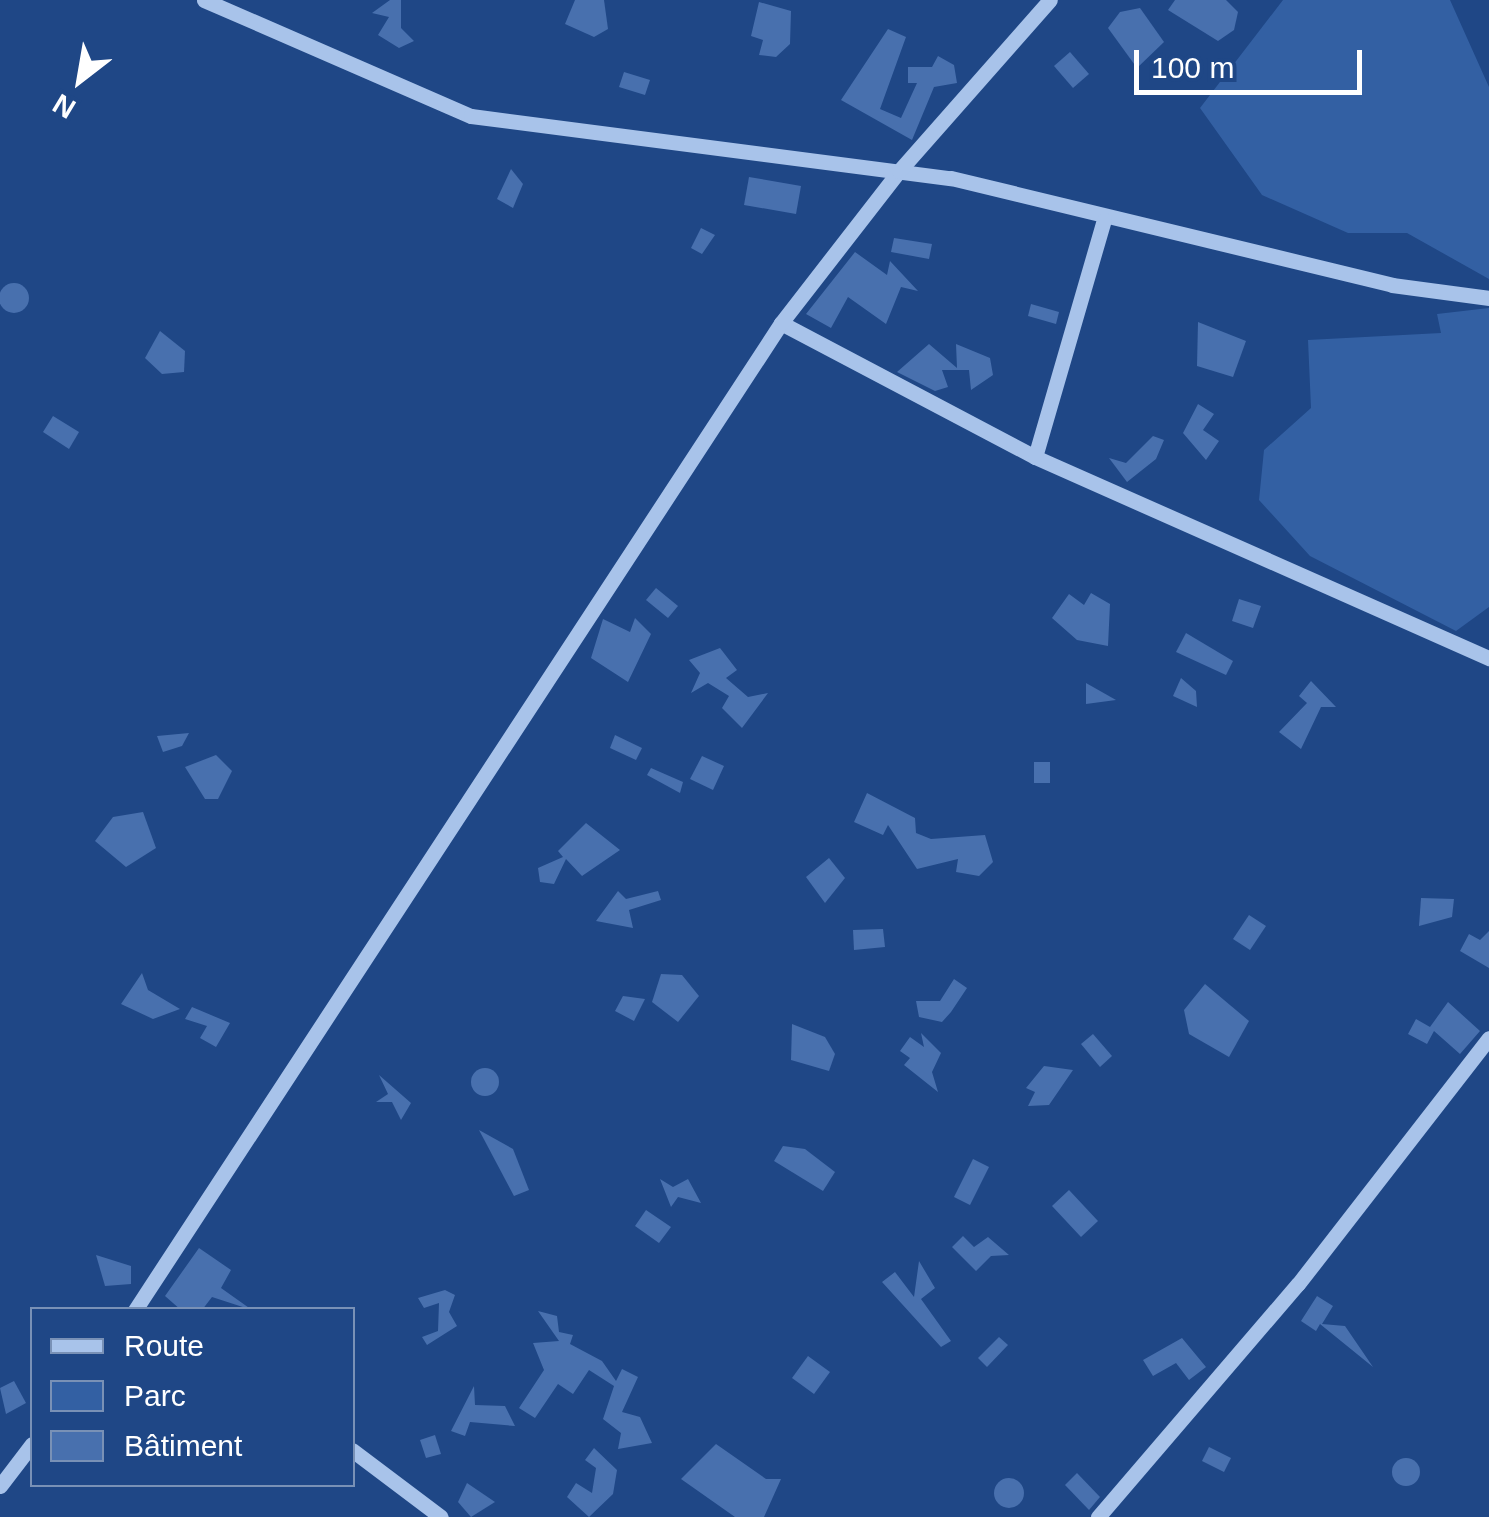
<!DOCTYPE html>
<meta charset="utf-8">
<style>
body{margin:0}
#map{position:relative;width:1489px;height:1517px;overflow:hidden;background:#1f4786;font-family:Arial,sans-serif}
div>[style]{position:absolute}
.green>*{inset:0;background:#3360a3}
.building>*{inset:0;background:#4870ae}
.round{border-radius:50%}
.minor>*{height:15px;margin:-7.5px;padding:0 7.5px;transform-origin:7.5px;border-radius:7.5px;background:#a8c3ea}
span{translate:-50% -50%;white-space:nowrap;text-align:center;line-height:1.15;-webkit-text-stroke:9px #1f4786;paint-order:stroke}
.legend{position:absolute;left:30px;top:1307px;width:325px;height:180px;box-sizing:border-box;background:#1f4786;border:2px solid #7991b6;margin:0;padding:12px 18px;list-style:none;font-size:30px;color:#fff}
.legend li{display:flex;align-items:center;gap:20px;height:50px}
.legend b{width:50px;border:2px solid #7991b6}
.north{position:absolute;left:30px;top:30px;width:100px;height:100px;-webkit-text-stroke:8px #1f4786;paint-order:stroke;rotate:211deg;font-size:28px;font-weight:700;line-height:40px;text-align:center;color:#fff}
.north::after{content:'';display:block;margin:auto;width:35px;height:45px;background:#fff;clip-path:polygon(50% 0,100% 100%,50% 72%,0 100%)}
.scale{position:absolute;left:1134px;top:50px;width:228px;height:45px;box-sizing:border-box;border:5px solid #fff;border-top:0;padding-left:12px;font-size:30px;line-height:35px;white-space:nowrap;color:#fff;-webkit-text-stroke:8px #1f4786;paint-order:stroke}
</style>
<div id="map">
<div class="green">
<i style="clip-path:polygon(1283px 0,1450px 0,1489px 87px,1489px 279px,1407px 233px,1348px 233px,1262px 195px,1200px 108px)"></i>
<i style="clip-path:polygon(1489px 308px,1489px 607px,1456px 631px,1310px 556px,1259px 500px,1264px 450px,1311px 408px,1308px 340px,1441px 333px,1437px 314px)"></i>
</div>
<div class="building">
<i style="clip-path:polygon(390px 0,401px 0,401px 28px,414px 41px,399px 48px,378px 35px,389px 17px,372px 13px)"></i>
<i style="clip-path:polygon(575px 0,604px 0,608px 29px,594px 37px,565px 24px)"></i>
<i style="clip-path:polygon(1175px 0,1226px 0,1238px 12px,1234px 30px,1218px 41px,1168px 10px)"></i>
<i style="clip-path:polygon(759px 2px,791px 11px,790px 44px,776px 57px,759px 55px,763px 40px,751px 36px)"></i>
<i style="clip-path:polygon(1140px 8px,1164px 42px,1137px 68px,1108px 28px,1120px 12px)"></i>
<i style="clip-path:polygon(888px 29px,906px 37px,880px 109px,901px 118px,917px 83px,908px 83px,908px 67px,932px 67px,938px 56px,954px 65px,957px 83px,934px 87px,912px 140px,841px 100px)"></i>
<i style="clip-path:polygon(1070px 52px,1089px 74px,1073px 88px,1054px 66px)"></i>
<i style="clip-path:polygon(624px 72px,650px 80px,645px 95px,619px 87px)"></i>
<i style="clip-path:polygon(511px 169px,523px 184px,513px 208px,497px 199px)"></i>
<i style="clip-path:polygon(749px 177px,801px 186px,796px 214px,744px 205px)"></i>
<i style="clip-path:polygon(701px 228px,715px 235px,702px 254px,691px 248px)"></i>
<i style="clip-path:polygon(894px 238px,932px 244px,929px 259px,891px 252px)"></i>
<i style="clip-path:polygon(855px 252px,887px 275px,890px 261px,918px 291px,901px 287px,886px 324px,848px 297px,831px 328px,806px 314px)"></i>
<i class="round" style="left:-1px;top:283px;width:30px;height:30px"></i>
<i style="clip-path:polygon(1031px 304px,1059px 312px,1056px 324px,1028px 316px)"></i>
<i style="clip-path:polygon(1198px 322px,1246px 341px,1233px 377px,1197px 366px)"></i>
<i style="clip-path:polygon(160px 331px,185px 351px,184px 372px,162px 374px,145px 358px)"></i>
<i style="clip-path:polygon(929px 344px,957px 368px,956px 344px,990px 358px,993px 375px,971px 390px,969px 370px,942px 370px,948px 387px,935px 391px,897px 372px)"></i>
<i style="clip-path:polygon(1198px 404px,1214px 414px,1203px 430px,1219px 441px,1206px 460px,1183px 433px)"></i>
<i style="clip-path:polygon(53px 416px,79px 432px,69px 449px,43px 432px)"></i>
<i style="clip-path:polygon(1153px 436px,1164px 440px,1156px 459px,1127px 482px,1109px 458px,1126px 463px)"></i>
<i style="clip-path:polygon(656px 588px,678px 606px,668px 618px,646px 600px)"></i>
<i style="clip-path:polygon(1091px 593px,1110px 604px,1108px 646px,1077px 640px,1052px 618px,1069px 594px,1084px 605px)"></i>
<i style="clip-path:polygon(1239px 599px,1261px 606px,1253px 628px,1232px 621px)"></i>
<i style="clip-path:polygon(635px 618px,651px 634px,628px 682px,591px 658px,603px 619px,630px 632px)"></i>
<i style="clip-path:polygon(1186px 633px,1233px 661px,1226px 675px,1176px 652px)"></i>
<i style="clip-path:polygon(720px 648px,737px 670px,726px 678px,748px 697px,768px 693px,742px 728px,722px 708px,729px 696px,708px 683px,691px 693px,700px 673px,689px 660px)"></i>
<i style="clip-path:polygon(1181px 678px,1196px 691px,1197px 707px,1173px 696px)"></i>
<i style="clip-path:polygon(1311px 681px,1336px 707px,1321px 707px,1301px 749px,1279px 732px,1307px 703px,1299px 696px)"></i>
<i style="clip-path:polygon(1086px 683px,1116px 700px,1086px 704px)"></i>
<i style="clip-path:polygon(189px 733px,182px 746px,163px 752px,157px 736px)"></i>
<i style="clip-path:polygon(615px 735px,642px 748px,636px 760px,610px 748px)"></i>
<i style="clip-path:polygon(216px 755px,232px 771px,218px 799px,205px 799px,185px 767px)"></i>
<i style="clip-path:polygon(702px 756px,724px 766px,713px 790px,690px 779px)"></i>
<i style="clip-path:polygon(1034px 762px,1050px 762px,1050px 783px,1034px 783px)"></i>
<i style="clip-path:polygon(651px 768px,683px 782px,680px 793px,647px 775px)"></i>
<i style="clip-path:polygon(867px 793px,915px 818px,916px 833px,931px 839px,985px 835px,993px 862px,979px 876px,956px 872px,958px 859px,917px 869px,888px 825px,883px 835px,854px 822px)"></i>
<i style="clip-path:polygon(143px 812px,156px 848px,126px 867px,95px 841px,113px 817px)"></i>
<i style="clip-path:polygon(586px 823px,620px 850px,582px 876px,566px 859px,554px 884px,540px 882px,538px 868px,563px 857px,558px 851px)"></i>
<i style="clip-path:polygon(829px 858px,845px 878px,825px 903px,806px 877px)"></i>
<i style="clip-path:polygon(618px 891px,626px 899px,658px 891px,661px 900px,629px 910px,633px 928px,596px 921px)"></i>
<i style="clip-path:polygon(1421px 898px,1454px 899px,1452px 917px,1419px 926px)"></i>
<i style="clip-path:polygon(1249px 915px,1266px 926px,1250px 950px,1233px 939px)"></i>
<i style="clip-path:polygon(883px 929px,885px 947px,854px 950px,853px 930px)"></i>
<i style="clip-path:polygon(1489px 931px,1489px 968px,1460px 951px,1469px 934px,1480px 940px)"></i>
<i style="clip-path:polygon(142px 973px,148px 990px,180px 1009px,153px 1019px,121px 1004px)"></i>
<i style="clip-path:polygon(661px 974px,682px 975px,699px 996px,678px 1022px,652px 1002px)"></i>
<i style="clip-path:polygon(954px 979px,967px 988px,951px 1012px,942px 1022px,919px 1017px,916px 1001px,940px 1001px)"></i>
<i style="clip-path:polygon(1205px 984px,1249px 1021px,1229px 1057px,1189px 1034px,1184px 1010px)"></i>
<i style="clip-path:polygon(623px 996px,645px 999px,634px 1021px,615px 1011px)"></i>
<i style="clip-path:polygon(1448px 1002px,1480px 1031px,1460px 1054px,1434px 1031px,1427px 1044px,1408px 1034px,1416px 1019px,1430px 1027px)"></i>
<i style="clip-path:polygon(192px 1007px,230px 1023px,216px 1047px,200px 1038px,207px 1026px,185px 1019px)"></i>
<i style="clip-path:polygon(792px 1024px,825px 1037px,835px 1054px,829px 1071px,791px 1060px)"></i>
<i style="clip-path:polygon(921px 1033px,941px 1053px,932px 1072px,938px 1092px,904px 1065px,910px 1058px,900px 1051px,910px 1037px,924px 1047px)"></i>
<i style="clip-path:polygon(1093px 1034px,1112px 1056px,1100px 1067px,1081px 1044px)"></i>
<i style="clip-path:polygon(1044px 1066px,1073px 1070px,1049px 1105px,1028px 1106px,1035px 1092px,1026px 1088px)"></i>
<i class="round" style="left:471px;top:1068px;width:28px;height:28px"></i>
<i style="clip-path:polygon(379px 1075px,411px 1103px,401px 1120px,392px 1102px,376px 1102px,388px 1094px)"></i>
<i style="clip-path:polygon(479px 1130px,513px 1149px,529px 1190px,514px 1196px)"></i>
<i style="clip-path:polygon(783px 1146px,805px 1149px,835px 1172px,823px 1191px,774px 1161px)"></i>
<i style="clip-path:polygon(973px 1159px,989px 1167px,970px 1205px,954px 1197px)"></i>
<i style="clip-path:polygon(660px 1179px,673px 1187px,688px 1179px,701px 1203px,678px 1197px,671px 1207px)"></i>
<i style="clip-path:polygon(1069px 1190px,1098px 1221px,1081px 1237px,1052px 1206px)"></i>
<i style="clip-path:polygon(646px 1210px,671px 1227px,659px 1243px,635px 1226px)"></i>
<i style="clip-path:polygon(963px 1236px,974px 1247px,988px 1237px,1009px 1255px,991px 1256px,976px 1271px,952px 1247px)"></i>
<i style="clip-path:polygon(199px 1248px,231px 1270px,221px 1288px,252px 1310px,212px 1297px,202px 1310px,181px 1310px,165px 1296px)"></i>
<i style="clip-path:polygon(96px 1255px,131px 1266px,131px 1284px,105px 1286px)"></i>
<i style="clip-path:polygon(919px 1261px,935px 1288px,921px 1299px,951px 1341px,941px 1347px,882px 1282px,895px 1272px,914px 1297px)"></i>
<i style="clip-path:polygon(445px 1290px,455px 1295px,449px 1312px,457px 1326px,427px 1345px,422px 1337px,438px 1331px,439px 1303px,424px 1308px,418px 1298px)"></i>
<i style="clip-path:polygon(1317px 1296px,1333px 1306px,1322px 1324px,1345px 1326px,1373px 1367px,1320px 1324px,1316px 1331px,1301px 1321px)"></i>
<i style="clip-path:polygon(538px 1311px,557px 1316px,559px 1332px,573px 1335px,570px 1344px,602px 1361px,616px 1381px,622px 1369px,638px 1377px,622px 1412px,640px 1417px,652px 1443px,618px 1449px,621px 1433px,603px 1419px,614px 1386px,589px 1370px,573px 1394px,558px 1384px,535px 1418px,519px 1408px,544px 1370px,533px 1343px,559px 1341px)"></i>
<i style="clip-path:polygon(999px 1337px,1008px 1345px,987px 1367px,978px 1358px)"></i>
<i style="clip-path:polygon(1182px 1338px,1206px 1367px,1189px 1380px,1176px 1363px,1153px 1376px,1143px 1360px)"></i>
<i style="clip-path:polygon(808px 1356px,830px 1372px,814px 1394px,792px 1378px)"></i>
<i style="clip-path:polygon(14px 1381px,26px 1403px,6px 1414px,0 1388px)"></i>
<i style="clip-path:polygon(474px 1386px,475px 1405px,505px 1406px,515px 1426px,470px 1422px,465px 1436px,451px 1431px)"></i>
<i style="clip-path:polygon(435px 1435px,441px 1454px,426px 1458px,420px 1440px)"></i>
<i style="clip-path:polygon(716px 1444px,766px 1479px,781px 1479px,764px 1517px,735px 1517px,681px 1479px)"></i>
<i style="clip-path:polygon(1209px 1447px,1231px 1458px,1224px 1472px,1202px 1461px)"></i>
<i style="clip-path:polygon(594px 1448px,617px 1470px,613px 1494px,589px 1517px,567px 1497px,576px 1483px,592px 1493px,596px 1468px,585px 1460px)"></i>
<i class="round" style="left:1392px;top:1458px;width:28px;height:28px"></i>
<i style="clip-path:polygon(1077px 1473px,1100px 1497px,1089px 1510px,1065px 1485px)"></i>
<i class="round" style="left:994px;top:1478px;width:30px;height:30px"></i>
<i style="clip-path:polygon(467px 1483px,495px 1502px,471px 1517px,458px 1502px)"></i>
</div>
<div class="minor">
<i style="left:204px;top:0;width:291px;rotate:23.5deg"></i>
<i style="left:471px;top:116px;width:484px;rotate:7.4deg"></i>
<i style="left:951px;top:178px;width:454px;rotate:13.6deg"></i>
<i style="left:1392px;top:285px;width:98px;rotate:7.6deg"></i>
<i style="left:781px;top:323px;width:287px;rotate:27.8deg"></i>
<i style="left:1035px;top:457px;width:497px;rotate:23.9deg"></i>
<i style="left:1035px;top:457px;width:247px;rotate:-73.8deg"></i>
<i style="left:135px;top:1310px;width:1180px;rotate:-56.79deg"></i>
<i style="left:781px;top:323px;width:192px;rotate:-52.2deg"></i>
<i style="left:899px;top:171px;width:228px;rotate:-48.6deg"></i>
<i style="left:352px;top:1450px;width:111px;rotate:37deg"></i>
<i style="left:0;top:1486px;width:53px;rotate:-52.7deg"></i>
<i style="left:1098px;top:1517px;width:307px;rotate:-49.4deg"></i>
<i style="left:1298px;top:1284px;width:311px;rotate:-52.2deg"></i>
</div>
<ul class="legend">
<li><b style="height:12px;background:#a8c3ea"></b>Route</li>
<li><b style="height:28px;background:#3360a3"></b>Parc</li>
<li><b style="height:28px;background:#4870ae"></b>Bâtiment</li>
</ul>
<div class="north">N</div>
<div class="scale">100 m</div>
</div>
